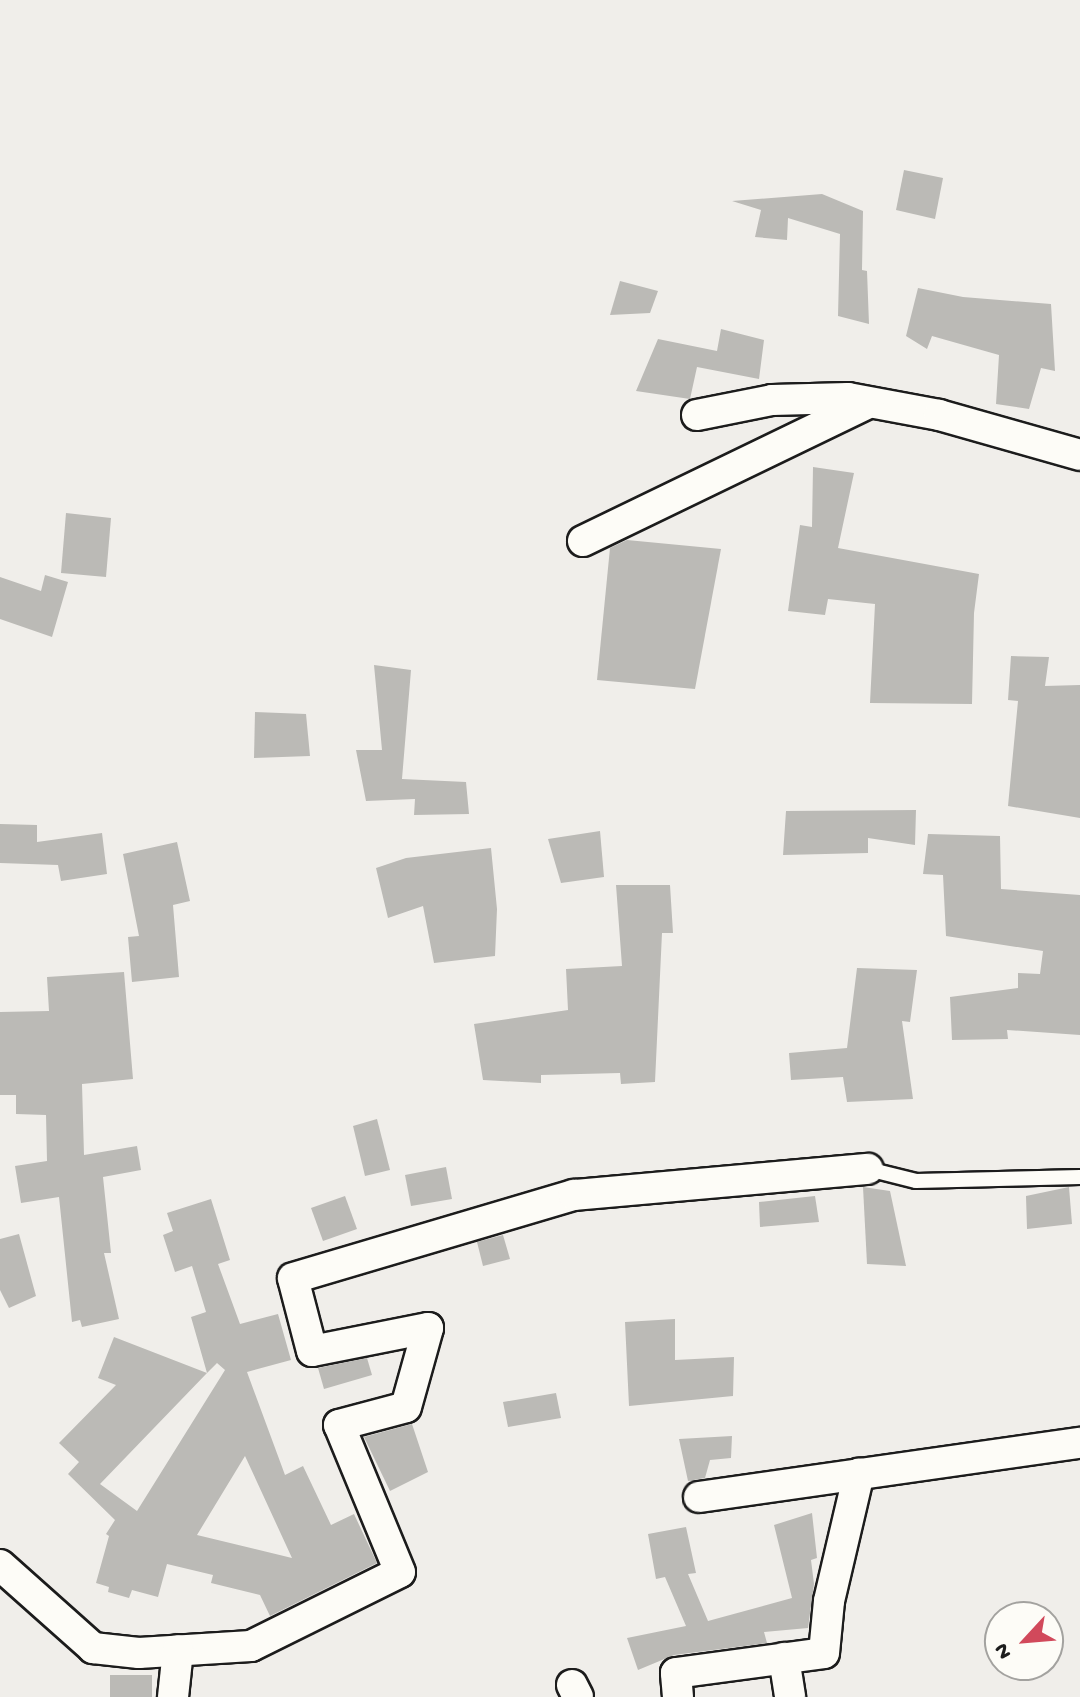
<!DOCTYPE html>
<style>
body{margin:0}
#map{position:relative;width:1080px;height:1697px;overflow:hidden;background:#f0eeea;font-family:"Gochi Hand",sans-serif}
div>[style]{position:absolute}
.building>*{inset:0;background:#bbbab6}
.roads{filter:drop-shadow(2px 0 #1c1c1c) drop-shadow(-2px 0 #1c1c1c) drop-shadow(0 2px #1c1c1c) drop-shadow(0 -2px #1c1c1c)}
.service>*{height:14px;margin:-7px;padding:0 7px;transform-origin:7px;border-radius:7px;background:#fdfcf7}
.minor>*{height:30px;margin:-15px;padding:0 15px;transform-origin:15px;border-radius:15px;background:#fdfcf7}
span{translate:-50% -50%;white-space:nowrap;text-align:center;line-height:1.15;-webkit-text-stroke:6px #fdfcf7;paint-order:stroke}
.north{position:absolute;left:984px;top:1601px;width:80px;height:80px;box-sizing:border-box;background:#fdfcf7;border:2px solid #a3a29f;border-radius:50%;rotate:244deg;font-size:22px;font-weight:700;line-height:32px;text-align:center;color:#1c1c1c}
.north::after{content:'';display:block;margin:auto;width:28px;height:36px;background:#d1495b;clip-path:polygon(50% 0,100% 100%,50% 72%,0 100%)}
</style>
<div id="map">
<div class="building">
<i style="clip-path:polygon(904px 170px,943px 178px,935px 219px,896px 210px)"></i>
<i style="clip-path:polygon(822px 194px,863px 211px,862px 270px,867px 271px,869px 324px,838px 316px,840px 234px,788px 218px,787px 240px,755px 237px,761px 210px,732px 201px)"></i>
<i style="clip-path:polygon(620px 281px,658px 291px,650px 313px,610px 315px)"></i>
<i style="clip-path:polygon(918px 288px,963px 297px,1051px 304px,1055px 371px,1041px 368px,1029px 409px,996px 404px,999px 355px,932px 336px,927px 349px,906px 336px)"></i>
<i style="clip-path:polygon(721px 329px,764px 340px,759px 379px,697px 367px,690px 399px,636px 391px,658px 339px,717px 351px)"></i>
<i style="clip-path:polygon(813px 467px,854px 473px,838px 548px,979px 574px,974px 613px,972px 704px,870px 703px,875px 604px,828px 599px,825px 615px,788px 611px,800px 525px,812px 527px)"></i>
<i style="clip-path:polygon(66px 513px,111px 518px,106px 577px,61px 573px)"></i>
<i style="clip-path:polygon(627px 540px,721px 549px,695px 689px,597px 680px,610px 548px)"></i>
<i style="clip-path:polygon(45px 575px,68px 582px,52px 637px,0 619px,0 577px,41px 591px)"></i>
<i style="clip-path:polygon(1011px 656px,1049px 657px,1045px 686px,1080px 685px,1080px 818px,1008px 806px,1018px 701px,1008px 700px)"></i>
<i style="clip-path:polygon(374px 665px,411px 670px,402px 779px,466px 782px,469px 814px,414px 815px,415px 799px,366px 801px,356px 750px,382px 750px)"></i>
<i style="clip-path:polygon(255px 712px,306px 714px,310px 756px,254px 758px)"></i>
<i style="clip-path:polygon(916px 810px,915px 845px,868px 838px,868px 853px,783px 855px,786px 811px)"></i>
<i style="clip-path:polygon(0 824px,37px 825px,37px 842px,102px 833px,107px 874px,61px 881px,58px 865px,0 863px)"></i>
<i style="clip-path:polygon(600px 831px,604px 877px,561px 883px,548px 839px)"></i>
<i style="clip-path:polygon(928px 834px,1000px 836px,1001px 889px,1080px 895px,1080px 1035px,1007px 1030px,1008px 1039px,952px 1040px,950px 997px,1018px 988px,1018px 973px,1040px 974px,1043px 951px,946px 936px,943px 875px,923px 874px)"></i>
<i style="clip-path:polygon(177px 842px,190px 901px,173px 905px,179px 977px,132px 982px,128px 937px,139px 936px,123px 854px)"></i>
<i style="clip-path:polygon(491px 848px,497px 909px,495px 956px,434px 963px,423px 906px,388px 918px,376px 868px,406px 858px)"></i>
<i style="clip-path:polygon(616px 885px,670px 885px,673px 933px,662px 933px,655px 1082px,621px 1084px,620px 1073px,541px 1075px,541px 1083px,483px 1080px,474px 1024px,568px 1010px,566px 969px,622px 966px)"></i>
<i style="clip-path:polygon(857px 968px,917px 970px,910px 1022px,902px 1021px,913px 1099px,847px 1102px,843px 1077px,791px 1080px,789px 1053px,847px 1048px)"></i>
<i style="clip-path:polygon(124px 972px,133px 1079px,82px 1084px,84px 1155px,137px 1146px,141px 1170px,103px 1177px,111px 1253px,104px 1253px,119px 1319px,82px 1327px,80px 1320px,72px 1322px,59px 1197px,21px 1203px,15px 1166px,47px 1161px,46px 1115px,16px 1114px,16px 1095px,0 1095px,0 1012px,49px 1011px,47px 977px)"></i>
<i style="clip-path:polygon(377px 1119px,390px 1170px,365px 1176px,353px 1126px)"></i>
<i style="clip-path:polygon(446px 1167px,452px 1199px,411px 1206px,405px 1175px)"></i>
<i style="clip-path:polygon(863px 1187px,890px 1191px,906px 1266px,867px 1264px)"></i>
<i style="clip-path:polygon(1069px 1187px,1072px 1224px,1027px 1229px,1026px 1196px)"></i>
<i style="clip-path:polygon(345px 1196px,357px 1229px,323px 1241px,311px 1208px)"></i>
<i style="clip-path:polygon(815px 1196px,819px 1222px,760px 1227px,759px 1202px)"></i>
<i style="clip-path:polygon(evenodd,211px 1199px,230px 1260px,218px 1264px,240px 1324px,278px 1314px,291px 1360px,247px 1372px,285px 1475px,303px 1466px,331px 1525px,354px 1514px,377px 1563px,270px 1616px,260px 1595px,211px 1583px,213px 1575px,167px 1564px,158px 1597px,132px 1590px,129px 1598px,108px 1592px,109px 1587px,96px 1583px,109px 1536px,106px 1534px,115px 1520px,68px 1474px,79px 1462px,59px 1443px,116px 1385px,98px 1378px,114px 1337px,207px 1373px,100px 1484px,137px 1511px,225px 1370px,217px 1363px,207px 1373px,191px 1317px,206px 1312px,192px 1266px,175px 1272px,163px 1235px,173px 1231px,167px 1213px,211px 1199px,245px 1456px,292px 1558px,197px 1535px,245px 1456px)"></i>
<i style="clip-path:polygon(19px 1234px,36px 1296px,9px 1308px,0 1290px,0 1239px)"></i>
<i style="clip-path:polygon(503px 1235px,510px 1259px,483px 1266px,477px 1242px)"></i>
<i style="clip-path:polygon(675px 1319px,675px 1360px,734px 1357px,733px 1396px,629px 1406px,625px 1322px)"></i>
<i style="clip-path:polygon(367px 1358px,372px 1375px,324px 1389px,318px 1368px)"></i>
<i style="clip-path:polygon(556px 1393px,561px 1418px,508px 1427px,503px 1402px)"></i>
<i style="clip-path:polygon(412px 1424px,428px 1472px,390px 1491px,364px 1437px)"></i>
<i style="clip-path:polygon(732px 1436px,731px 1458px,710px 1460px,705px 1478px,688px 1481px,679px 1439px)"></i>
<i style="clip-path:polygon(812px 1513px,817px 1558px,811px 1560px,814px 1584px,808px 1628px,764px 1632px,767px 1643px,674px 1655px,638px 1670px,627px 1638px,686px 1626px,665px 1577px,656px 1579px,648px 1534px,686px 1527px,696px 1573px,688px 1574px,708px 1621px,792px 1598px,774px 1525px)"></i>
<i style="clip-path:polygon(110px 1675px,152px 1675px,152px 1697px,110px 1697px)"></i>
</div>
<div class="roads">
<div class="service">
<i style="left:868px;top:1169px;width:49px;rotate:14deg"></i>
<i style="left:916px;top:1181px;width:164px;rotate:-1.4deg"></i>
</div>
<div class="minor">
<i style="left:697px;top:415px;width:76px;rotate:-11.3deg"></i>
<i style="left:772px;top:400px;width:76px;rotate:-1.5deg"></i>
<i style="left:848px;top:398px;width:93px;rotate:10.6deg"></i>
<i style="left:939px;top:415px;width:147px;rotate:15.8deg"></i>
<i style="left:583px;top:541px;width:317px;rotate:-25.8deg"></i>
<i style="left:699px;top:1497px;width:385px;rotate:-8.1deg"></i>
<i style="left:0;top:1565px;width:125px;rotate:41.7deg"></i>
<i style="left:93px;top:1648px;width:46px;rotate:6.2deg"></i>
<i style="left:139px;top:1653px;width:112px;rotate:-3.6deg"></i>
<i style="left:251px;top:1646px;width:166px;rotate:-26.4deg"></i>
<i style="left:400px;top:1572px;width:159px;rotate:-112.5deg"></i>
<i style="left:339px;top:1425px;width:69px;rotate:-15deg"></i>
<i style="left:406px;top:1407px;width:82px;rotate:-74.4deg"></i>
<i style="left:428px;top:1328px;width:118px;rotate:168.8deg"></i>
<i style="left:312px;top:1351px;width:75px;rotate:-104.6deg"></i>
<i style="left:293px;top:1278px;width:293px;rotate:-16.5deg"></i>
<i style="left:574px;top:1195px;width:295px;rotate:-5.1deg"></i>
<i style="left:784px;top:1658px;width:39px;rotate:81deg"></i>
<i style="left:572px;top:1685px;width:13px;rotate:63deg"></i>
<i style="left:173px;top:1697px;width:47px;rotate:-83.9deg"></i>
<i style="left:678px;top:1697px;width:24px;rotate:-95deg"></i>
<i style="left:676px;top:1673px;width:149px;rotate:-7.7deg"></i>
<i style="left:824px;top:1653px;width:52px;rotate:-84.5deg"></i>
<i style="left:829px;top:1601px;width:131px;rotate:-76.8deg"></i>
</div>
</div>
<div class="north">N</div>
</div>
